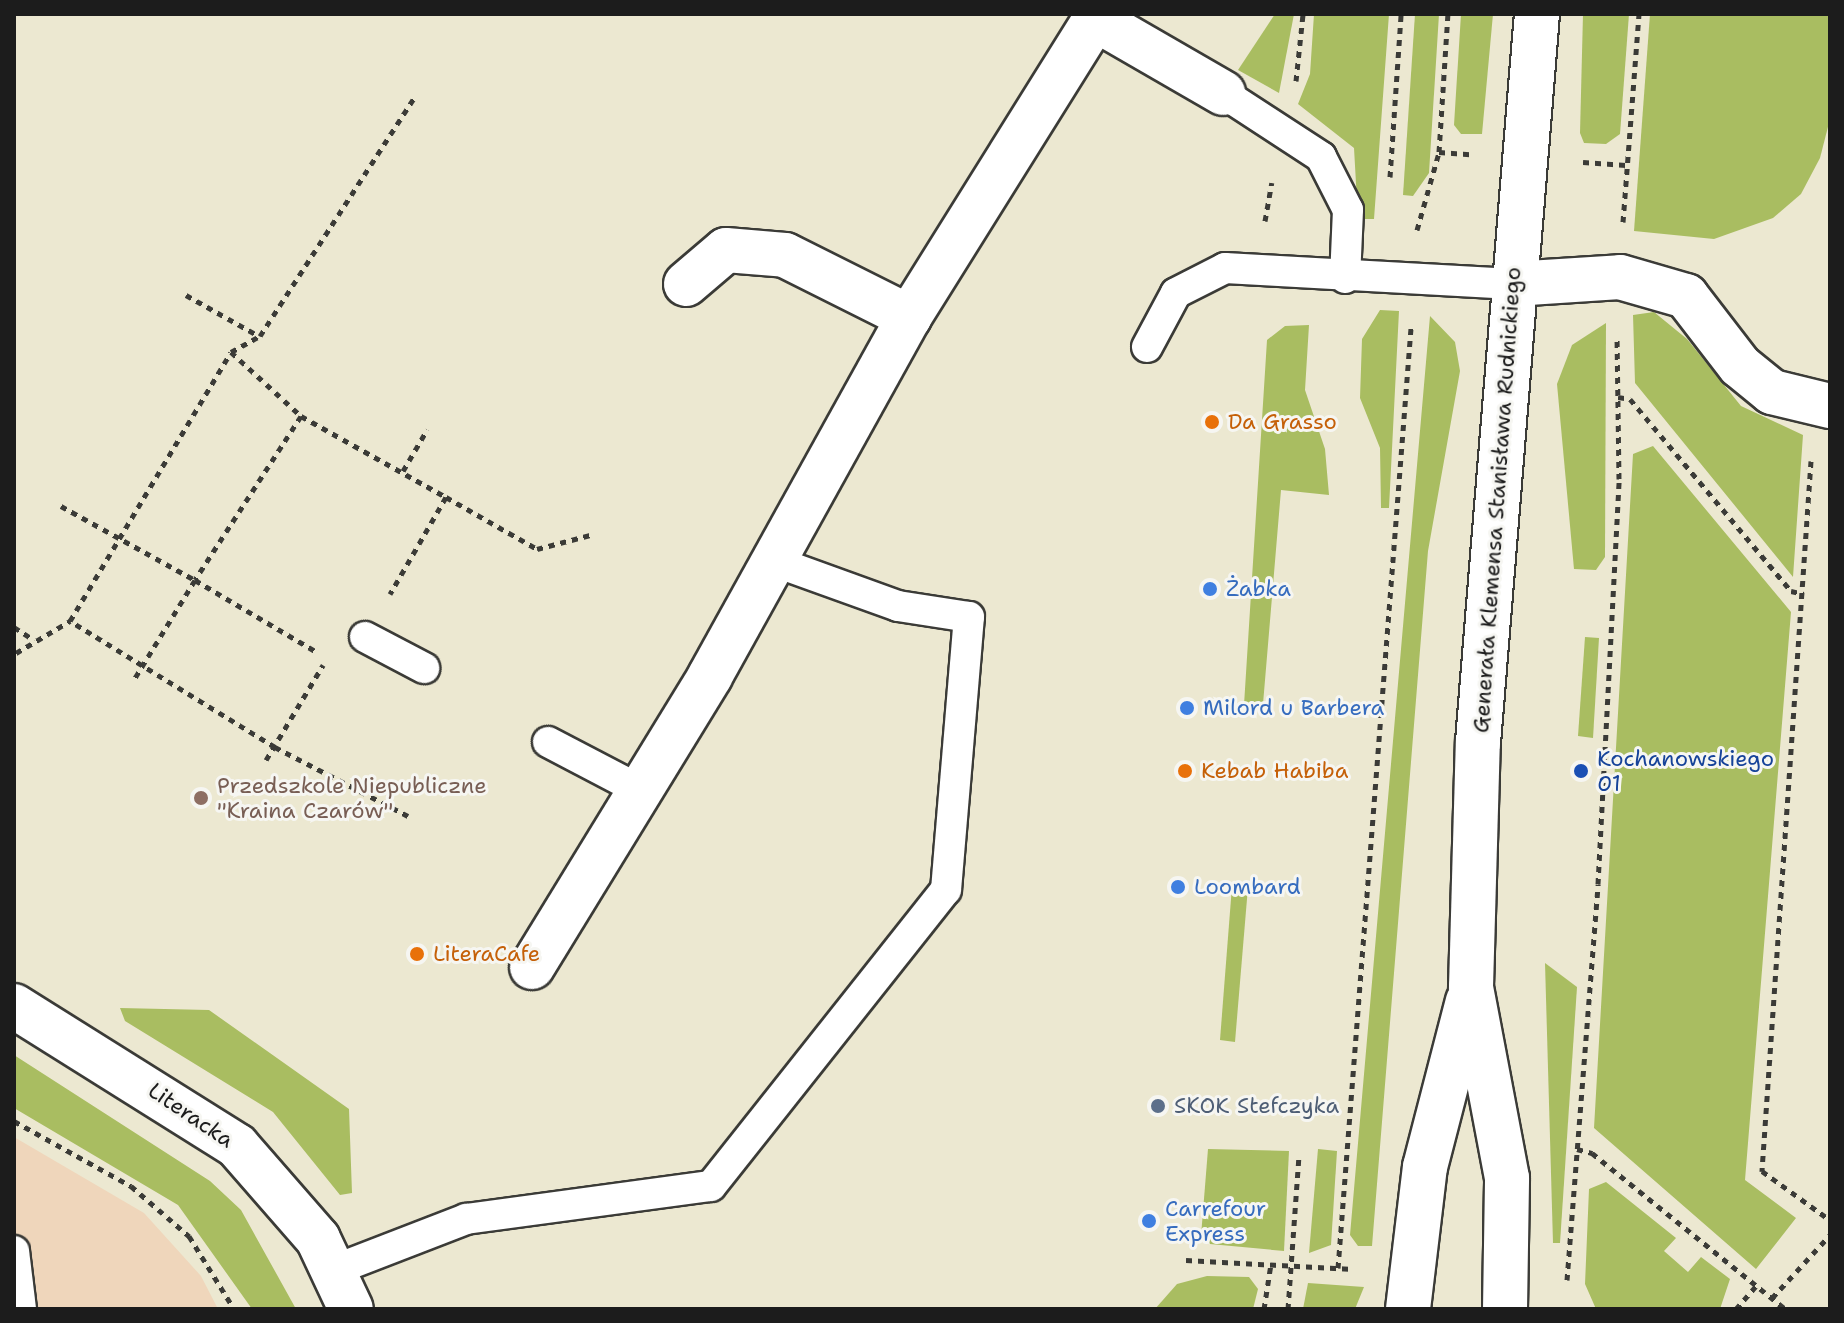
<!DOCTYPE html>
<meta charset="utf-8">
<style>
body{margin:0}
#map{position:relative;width:1844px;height:1323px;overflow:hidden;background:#ece8d1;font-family:"Shantell Sans",sans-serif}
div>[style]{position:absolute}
.built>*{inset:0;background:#efd6bb}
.green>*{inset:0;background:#a9bd61}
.path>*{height:5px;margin-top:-2.5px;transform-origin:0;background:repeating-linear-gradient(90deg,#3b3b37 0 6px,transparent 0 12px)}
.roads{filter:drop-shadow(2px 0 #3b3b37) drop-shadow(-2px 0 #3b3b37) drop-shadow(0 2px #3b3b37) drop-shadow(0 -2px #3b3b37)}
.service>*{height:30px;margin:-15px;padding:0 15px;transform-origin:15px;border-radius:15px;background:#fff}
.minor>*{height:44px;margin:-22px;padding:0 22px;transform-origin:22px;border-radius:22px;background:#fff}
.tertiary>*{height:44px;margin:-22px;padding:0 22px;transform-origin:22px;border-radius:22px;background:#fff}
.dots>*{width:22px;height:22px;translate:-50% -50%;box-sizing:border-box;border:4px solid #f6f6f2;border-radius:50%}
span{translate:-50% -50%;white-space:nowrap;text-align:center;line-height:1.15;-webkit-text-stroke:6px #f6f6f2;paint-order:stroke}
.food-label{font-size:22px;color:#c56008}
.left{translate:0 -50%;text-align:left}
.street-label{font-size:22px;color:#1c1c1c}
.shop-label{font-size:22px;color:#366cbe}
.transit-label{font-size:22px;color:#164399}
.education-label{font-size:22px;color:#785e54}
.service-label{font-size:22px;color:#4e5e75}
.frame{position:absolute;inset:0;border:16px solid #1c1c1c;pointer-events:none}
</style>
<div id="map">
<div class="built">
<i style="clip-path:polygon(14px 1137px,144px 1213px,201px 1276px,218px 1309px,14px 1309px)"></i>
</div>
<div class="green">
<i style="clip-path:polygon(1275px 14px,1294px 14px,1279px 93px,1238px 70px)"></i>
<i style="clip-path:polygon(1314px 14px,1389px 14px,1374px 219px,1358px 219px,1354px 148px,1298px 104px,1310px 74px)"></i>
<i style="clip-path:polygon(1415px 14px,1439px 14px,1429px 173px,1413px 196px,1403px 195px)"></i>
<i style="clip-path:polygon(1461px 14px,1493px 14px,1482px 134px,1461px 134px,1454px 125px)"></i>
<i style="clip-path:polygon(1583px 14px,1629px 14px,1620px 134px,1606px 144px,1584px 143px,1580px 133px)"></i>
<i style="clip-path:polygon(1650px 14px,1830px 14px,1830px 119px,1820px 158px,1801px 194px,1773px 218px,1714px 239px,1634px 231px)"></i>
<i style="clip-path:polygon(1380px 310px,1399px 311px,1389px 508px,1381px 508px,1380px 448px,1360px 398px,1362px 339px)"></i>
<i style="clip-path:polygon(1654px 312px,1687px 339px,1741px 406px,1803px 435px,1793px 577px,1635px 383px,1633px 315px)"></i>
<i style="clip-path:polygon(1430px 316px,1455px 342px,1460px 371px,1428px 551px,1372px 1246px,1358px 1246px,1350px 1235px)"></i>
<i style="clip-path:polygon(1606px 323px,1605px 557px,1596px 570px,1574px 569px,1557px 384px,1572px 345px)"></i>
<i style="clip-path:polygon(1309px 325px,1305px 390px,1325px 449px,1329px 495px,1281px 490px,1263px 704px,1244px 705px,1267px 340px,1285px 326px)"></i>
<i style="clip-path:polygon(1653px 446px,1791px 612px,1745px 1180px,1796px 1218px,1756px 1269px,1594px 1128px,1633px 454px)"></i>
<i style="clip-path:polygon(1585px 637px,1599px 638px,1593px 738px,1578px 736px)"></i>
<i style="clip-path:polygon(1232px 886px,1248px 887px,1235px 1042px,1220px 1040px)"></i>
<i style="clip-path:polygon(1545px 963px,1577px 987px,1560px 1243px,1553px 1243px)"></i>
<i style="clip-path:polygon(120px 1008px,209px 1010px,349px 1109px,352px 1193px,340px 1195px,273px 1112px,125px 1021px)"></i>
<i style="clip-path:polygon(14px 1055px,210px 1181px,241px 1210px,296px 1309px,252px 1309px,178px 1205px,14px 1108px)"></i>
<i style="clip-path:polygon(1208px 1149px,1289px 1151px,1284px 1251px,1210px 1244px,1201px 1236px)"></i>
<i style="clip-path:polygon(1318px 1149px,1337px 1151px,1331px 1245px,1309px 1253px)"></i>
<i style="clip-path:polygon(1606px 1182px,1676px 1238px,1664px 1251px,1688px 1272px,1701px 1257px,1730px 1279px,1720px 1309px,1596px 1309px,1585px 1284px,1589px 1189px)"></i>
<i style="clip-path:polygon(1207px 1276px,1249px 1277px,1258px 1289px,1253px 1309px,1155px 1309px,1177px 1284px)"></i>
<i style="clip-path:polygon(1308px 1283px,1364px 1287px,1355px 1309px,1303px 1309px)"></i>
</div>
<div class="path">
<i style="left:1296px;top:81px;width:67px;rotate:-84deg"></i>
<i style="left:1439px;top:152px;width:31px;rotate:4deg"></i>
<i style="left:1583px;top:162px;width:43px;rotate:4deg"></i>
<i style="left:1390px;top:177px;width:163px;rotate:-86.1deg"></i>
<i style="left:1265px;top:221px;width:39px;rotate:-80deg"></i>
<i style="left:1623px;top:222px;width:209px;rotate:-85.6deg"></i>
<i style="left:1417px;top:230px;width:81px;rotate:-74.2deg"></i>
<i style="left:1439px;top:152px;width:138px;rotate:-86.3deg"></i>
<i style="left:186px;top:295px;width:84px;rotate:29.3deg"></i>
<i style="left:231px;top:352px;width:95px;rotate:42.4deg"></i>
<i style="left:301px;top:416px;width:166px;rotate:29.2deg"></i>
<i style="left:446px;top:497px;width:112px;rotate:120deg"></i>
<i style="left:1618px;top:397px;width:12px;rotate:9deg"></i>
<i style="left:1630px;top:399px;width:251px;rotate:50deg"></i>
<i style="left:1791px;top:591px;width:13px;rotate:13deg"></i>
<i style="left:301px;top:416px;width:195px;rotate:122.9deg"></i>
<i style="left:195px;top:580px;width:139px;rotate:30.6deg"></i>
<i style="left:1811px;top:461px;width:712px;rotate:93.95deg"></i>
<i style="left:1762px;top:1171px;width:84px;rotate:35.8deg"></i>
<i style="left:403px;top:471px;width:48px;rotate:-59.7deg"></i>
<i style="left:446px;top:497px;width:105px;rotate:29.7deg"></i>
<i style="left:537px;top:549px;width:59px;rotate:-14.7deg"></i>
<i style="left:61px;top:506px;width:153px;rotate:28.9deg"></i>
<i style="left:195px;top:580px;width:119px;rotate:121.5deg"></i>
<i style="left:14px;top:627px;width:24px;rotate:33deg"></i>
<i style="left:16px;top:653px;width:63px;rotate:-30.7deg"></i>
<i style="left:266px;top:760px;width:111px;rotate:-59deg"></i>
<i style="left:408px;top:816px;width:150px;rotate:-152.6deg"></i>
<i style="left:275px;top:747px;width:241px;rotate:-148.4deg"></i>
<i style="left:70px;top:621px;width:313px;rotate:-59.1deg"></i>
<i style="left:231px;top:352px;width:33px;rotate:-29deg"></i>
<i style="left:260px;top:336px;width:287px;rotate:-57.1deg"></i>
<i style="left:14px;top:1121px;width:134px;rotate:29.1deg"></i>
<i style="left:131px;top:1186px;width:77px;rotate:40.8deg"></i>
<i style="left:189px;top:1236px;width:86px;rotate:58.3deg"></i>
<i style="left:1577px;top:1149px;width:16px;rotate:15deg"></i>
<i style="left:1592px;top:1153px;width:248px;rotate:38.9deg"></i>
<i style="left:1186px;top:1260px;width:168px;rotate:3.1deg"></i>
<i style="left:1338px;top:1268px;width:943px;rotate:-85.56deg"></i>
<i style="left:1567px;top:1280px;width:397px;rotate:-85.5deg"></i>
<i style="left:1598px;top:884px;width:406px;rotate:-87deg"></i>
<i style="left:1619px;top:479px;width:143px;rotate:-90.8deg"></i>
<i style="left:1772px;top:1298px;width:86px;rotate:-47.4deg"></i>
<i style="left:1264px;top:1309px;width:46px;rotate:-81.2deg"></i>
<i style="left:1288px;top:1309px;width:152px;rotate:-85.9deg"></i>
<i style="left:1736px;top:1309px;width:30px;rotate:-49deg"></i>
</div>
<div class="roads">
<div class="service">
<i style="left:1223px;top:93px;width:117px;rotate:33.1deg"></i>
<i style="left:1321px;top:157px;width:59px;rotate:63deg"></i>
<i style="left:1348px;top:210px;width:68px;rotate:92.5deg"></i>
<i style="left:1147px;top:347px;width:61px;rotate:-61.8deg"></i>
<i style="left:1176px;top:293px;width:55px;rotate:-27deg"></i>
<i style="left:1225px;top:268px;width:288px;rotate:3.2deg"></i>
<i style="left:365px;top:637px;width:67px;rotate:27.7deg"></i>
<i style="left:548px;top:742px;width:104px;rotate:27.6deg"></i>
<i style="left:14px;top:1251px;width:58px;rotate:83.1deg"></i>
<i style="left:334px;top:1270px;width:142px;rotate:-21.1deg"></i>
<i style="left:466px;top:1219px;width:247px;rotate:-7.7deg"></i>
<i style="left:711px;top:1186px;width:378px;rotate:-51.6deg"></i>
<i style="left:946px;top:890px;width:274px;rotate:-85.2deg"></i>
<i style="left:969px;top:617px;width:72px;rotate:-171.2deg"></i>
<i style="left:898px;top:606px;width:130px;rotate:-160.2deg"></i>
</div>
<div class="minor">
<i style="left:1095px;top:19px;width:148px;rotate:30deg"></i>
<i style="left:686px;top:284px;width:52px;rotate:-40.4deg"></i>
<i style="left:726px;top:250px;width:59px;rotate:4.8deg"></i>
<i style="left:785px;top:255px;width:139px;rotate:26.6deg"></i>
<i style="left:1513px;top:284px;width:107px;rotate:-3.7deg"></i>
<i style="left:1620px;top:277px;width:69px;rotate:16.1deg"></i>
<i style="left:1686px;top:296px;width:88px;rotate:52.4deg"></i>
<i style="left:1740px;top:366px;width:41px;rotate:39.1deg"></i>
<i style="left:1772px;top:392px;width:60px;rotate:13.6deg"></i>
<i style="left:532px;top:967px;width:341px;rotate:-58.5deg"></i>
<i style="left:710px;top:676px;width:410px;rotate:-61deg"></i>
<i style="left:909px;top:317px;width:357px;rotate:-58deg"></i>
<i style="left:14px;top:1006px;width:263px;rotate:32.1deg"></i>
<i style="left:237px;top:1146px;width:123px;rotate:48.9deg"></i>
<i style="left:318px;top:1239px;width:77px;rotate:64.8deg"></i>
</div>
<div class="tertiary">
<i style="left:1408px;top:1309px;width:143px;rotate:-83.2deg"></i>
<i style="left:1425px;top:1167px;width:171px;rotate:-75.5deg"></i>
<i style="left:1505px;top:1309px;width:131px;rotate:-89.1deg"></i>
<i style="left:1507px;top:1178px;width:194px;rotate:-100.7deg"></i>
<i style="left:1471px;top:987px;width:245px;rotate:-88.4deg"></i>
<i style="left:1478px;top:742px;width:730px;rotate:-85.37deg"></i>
</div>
</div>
<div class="dots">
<i style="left:1212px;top:422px;background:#e8710a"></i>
<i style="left:1210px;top:589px;background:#3f7fe0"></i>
<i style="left:1187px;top:708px;background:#3f7fe0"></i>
<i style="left:1185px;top:771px;background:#e8710a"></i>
<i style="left:1581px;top:771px;background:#1a4fb4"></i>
<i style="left:201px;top:798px;background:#8d6e63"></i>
<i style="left:1178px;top:887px;background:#3f7fe0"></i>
<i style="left:417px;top:954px;background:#e8710a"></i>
<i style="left:1158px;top:1106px;background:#5c6f8a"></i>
<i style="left:1149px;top:1221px;background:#3f7fe0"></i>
</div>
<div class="food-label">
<span class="left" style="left:1228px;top:422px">Da Grasso</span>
<span class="left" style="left:1201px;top:771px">Kebab Habiba</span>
<span class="left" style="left:433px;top:954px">LiteraCafe</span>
</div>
<div class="street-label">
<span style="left:1497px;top:500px;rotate:-86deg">Generała Klemensa Stanisława Rudnickiego</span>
<span style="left:191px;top:1115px;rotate:34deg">Literacka</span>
</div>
<div class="shop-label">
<span class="left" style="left:1226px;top:589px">Żabka</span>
<span class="left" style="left:1203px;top:708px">Milord u Barbera</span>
<span class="left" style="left:1194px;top:887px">Loombard</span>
<span class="left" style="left:1165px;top:1221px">Carrefour<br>Express</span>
</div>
<div class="transit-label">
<span class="left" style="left:1597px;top:771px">Kochanowskiego<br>01</span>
</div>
<div class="education-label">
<span class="left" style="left:217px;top:798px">Przedszkole Niepubliczne<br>"Kraina Czarów"</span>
</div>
<div class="service-label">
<span class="left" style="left:1174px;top:1106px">SKOK Stefczyka</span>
</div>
<div class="frame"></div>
</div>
